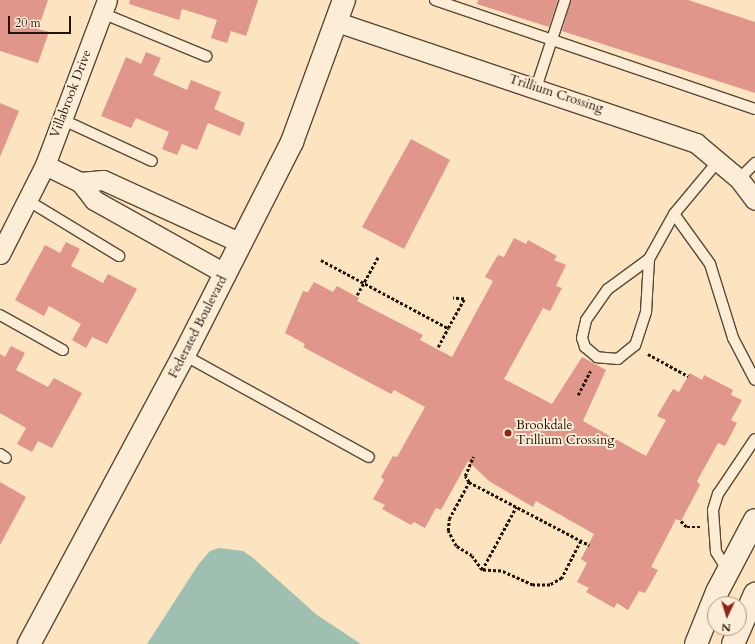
<!DOCTYPE html>
<style>
body{margin:0}
#map{position:relative;width:755px;height:644px;overflow:hidden;background:#fce4c0;font-family:Cardo,serif}
div>[style]{position:absolute}
.water>*{inset:0;background:#9fbfb1}
.building>*{inset:0;background:#e0968b}
.path>*{height:2.5px;margin-top:-1.25px;transform-origin:0;background:repeating-linear-gradient(90deg,#221509 0 3px,transparent 0 5px)}
.roads{filter:drop-shadow(1px 0 #584937) drop-shadow(-1px 0 #584937) drop-shadow(0 1px #584937) drop-shadow(0 -1px #584937)}
.lane>*{height:10px;margin:-5px;padding:0 5px;transform-origin:5px;border-radius:5px;background:#fdedd6}
.street>*{height:19px;margin:-9.5px;padding:0 9.5px;transform-origin:9.5px;border-radius:9.5px;background:#fdedd6}
.secondary>*{height:22px;margin:-11px;padding:0 11px;transform-origin:11px;border-radius:11px;background:#fdedd6}
.dots>*{width:11px;height:11px;translate:-50% -50%;box-sizing:border-box;border:2px solid #fdedd6;border-radius:50%}
span{translate:-50% -50%;white-space:nowrap;text-align:center;line-height:1.15;-webkit-text-stroke:4px #fdedd6;paint-order:stroke}
.street-label{font-size:13px;color:#221509}
.poi-label{font-size:13px;color:#221509}
.left{translate:0 -50%;text-align:left}
.north{position:absolute;left:707px;top:596px;width:40px;height:40px;box-sizing:border-box;background:#fdedd6;border:1px solid #a59784;border-radius:50%;rotate:184deg;font-size:11px;font-weight:700;line-height:16px;text-align:center;color:#221509}
.north::after{content:'';display:block;margin:auto;width:14px;height:18px;background:#8f2418;clip-path:polygon(50% 0,100% 100%,50% 72%,0 100%)}
.scale{position:absolute;left:8px;top:16px;width:63px;height:18px;box-sizing:border-box;border:2px solid #221509;border-top:0;padding-left:5px;font-size:12px;line-height:14px;white-space:nowrap;color:#221509;-webkit-text-stroke:3px #fdedd6;paint-order:stroke}
</style>
<div id="map">
<div class="water">
<i style="clip-path:polygon(219px 548px,243px 551px,252px 557px,317px 615px,361px 644px,147px 644px,198px 565px,210px 551px)"></i>
</div>
<div class="building">
<i style="clip-path:polygon(0 0,48px 0,38px 29px,49px 32px,38px 63px,0 51px)"></i>
<i style="clip-path:polygon(130px 0,258px 0,246px 36px,231px 31px,227px 43px,211px 38px,217px 20px,182px 9px,179px 20px,129px 4px)"></i>
<i style="clip-path:polygon(478px 0,558px 0,549px 27px,477px 4px)"></i>
<i style="clip-path:polygon(571px 0,688px 0,755px 22px,755px 93px,562px 31px)"></i>
<i style="clip-path:polygon(146px 52px,161px 58px,153px 75px,187px 90px,191px 80px,221px 92px,214px 109px,245px 123px,240px 136px,208px 123px,197px 150px,182px 144px,177px 155px,162px 149px,169px 132px,136px 118px,131px 128px,101px 116px,126px 57px,141px 64px)"></i>
<i style="clip-path:polygon(0 103px,19px 111px,0 157px)"></i>
<i style="clip-path:polygon(411px 139px,450px 160px,404px 249px,362px 227px)"></i>
<i style="clip-path:polygon(514px 238px,526px 244px,528px 240px,557px 256px,554px 260px,566px 265px,556px 286px,562px 288px,550px 311px,543px 308px,504px 379px,552px 404px,582px 357px,606px 370px,583px 421px,646px 456px,666px 420px,657px 416px,673px 389px,679px 392px,690px 373px,702px 380px,704px 375px,733px 390px,731px 395px,742px 400px,731px 420px,737px 423px,725px 446px,718px 443px,697px 481px,700px 485px,681px 521px,676px 519px,651px 567px,658px 570px,645px 593px,639px 591px,628px 610px,617px 603px,614px 608px,586px 592px,589px 588px,577px 582px,587px 563px,581px 559px,594px 534px,536px 501px,533px 507px,489px 481px,468px 461px,441px 510px,436px 508px,425px 528px,414px 522px,411px 525px,382px 509px,385px 505px,373px 499px,384px 480px,381px 477px,393px 456px,397px 457px,425px 407px,394px 390px,391px 394px,303px 347px,305px 344px,285px 333px,303px 291px,308px 292px,314px 282px,333px 292px,337px 286px,359px 298px,357px 301px,423px 335px,420px 340px,452px 357px,493px 281px,485px 277px,498px 255px,504px 257px)"></i>
<i style="clip-path:polygon(66px 242px,80px 249px,71px 266px,103px 283px,108px 274px,137px 289px,107px 344px,92px 337px,86px 348px,72px 340px,81px 324px,49px 306px,44px 316px,15px 300px,45px 245px,60px 253px)"></i>
<i style="clip-path:polygon(11px 346px,25px 353px,16px 370px,48px 387px,54px 378px,82px 393px,52px 448px,38px 441px,32px 452px,17px 444px,26px 428px,0 413px,0 354px,5px 357px)"></i>
<i style="clip-path:polygon(0 482px,26px 497px,0 545px)"></i>
</div>
<div class="path">
<i style="left:321px;top:260px;width:144px;rotate:28.2deg"></i>
<i style="left:448px;top:328px;width:33px;rotate:-61deg"></i>
<i style="left:464px;top:299px;width:11px;rotate:-175deg"></i>
<i style="left:357px;top:295px;width:43px;rotate:-61.1deg"></i>
<i style="left:438px;top:347px;width:21px;rotate:-62deg"></i>
<i style="left:648px;top:354px;width:46px;rotate:28.8deg"></i>
<i style="left:578px;top:395px;width:27px;rotate:-63deg"></i>
<i style="left:469px;top:482px;width:7px;rotate:-124deg"></i>
<i style="left:465px;top:476px;width:21px;rotate:-67deg"></i>
<i style="left:681px;top:521px;width:8px;rotate:45deg"></i>
<i style="left:687px;top:527px;width:13px"></i>
<i style="left:581px;top:541px;width:42px;rotate:117.2deg"></i>
<i style="left:562px;top:578px;width:14px;rotate:150deg"></i>
<i style="left:550px;top:585px;width:17px;rotate:180deg"></i>
<i style="left:533px;top:585px;width:35px;rotate:-156deg"></i>
<i style="left:501px;top:571px;width:19px;rotate:-177deg"></i>
<i style="left:482px;top:570px;width:17px;rotate:-126deg"></i>
<i style="left:472px;top:556px;width:19px;rotate:-148deg"></i>
<i style="left:456px;top:546px;width:17px;rotate:-118deg"></i>
<i style="left:448px;top:531px;width:12px;rotate:-85deg"></i>
<i style="left:449px;top:519px;width:42px;rotate:-61.6deg"></i>
<i style="left:469px;top:482px;width:136px;rotate:27.7deg"></i>
<i style="left:482px;top:570px;width:72px;rotate:-61.6deg"></i>
</div>
<div class="roads">
<div class="lane">
<i style="left:435px;top:0;width:338px;rotate:18.8deg"></i>
<i style="left:102px;top:13px;width:113px;rotate:22.5deg"></i>
<i style="left:536px;top:88px;width:93px;rotate:-71.8deg"></i>
<i style="left:61px;top:119px;width:100px;rotate:24.8deg"></i>
<i style="left:719px;top:160px;width:70px;rotate:129.8deg"></i>
<i style="left:674px;top:214px;width:62px;rotate:54.2deg"></i>
<i style="left:710px;top:264px;width:77px;rotate:72.7deg"></i>
<i style="left:733px;top:338px;width:47px;rotate:62.4deg"></i>
<i style="left:739px;top:179px;width:23px;rotate:-45deg"></i>
<i style="left:27px;top:200px;width:108px;rotate:31.3deg"></i>
<i style="left:649px;top:259px;width:53px;rotate:93.2deg"></i>
<i style="left:646px;top:312px;width:35px;rotate:108deg"></i>
<i style="left:635px;top:345px;width:22px;rotate:141deg"></i>
<i style="left:618px;top:359px;width:21px;rotate:-175deg"></i>
<i style="left:597px;top:357px;width:16px;rotate:-140deg"></i>
<i style="left:585px;top:347px;width:9px;rotate:-108deg"></i>
<i style="left:582px;top:338px;width:18px;rotate:-77deg"></i>
<i style="left:586px;top:320px;width:38px;rotate:-55deg"></i>
<i style="left:608px;top:289px;width:51px;rotate:-36.2deg"></i>
<i style="left:649px;top:259px;width:51px;rotate:-60.9deg"></i>
<i style="left:0;top:315px;width:72px;rotate:29.1deg"></i>
<i style="left:184px;top:355px;width:211px;rotate:28.9deg"></i>
<i style="left:0;top:454px;width:7px;rotate:34deg"></i>
<i style="left:728px;top:571px;width:22px;rotate:-122deg"></i>
<i style="left:716px;top:552px;width:42px;rotate:-94.1deg"></i>
<i style="left:713px;top:510px;width:17px;rotate:-73deg"></i>
<i style="left:718px;top:494px;width:66px;rotate:-56.1deg"></i>
</div>
<div class="street">
<i style="left:337px;top:22px;width:379px;rotate:18.6deg"></i>
<i style="left:696px;top:143px;width:56px;rotate:39.9deg"></i>
<i style="left:739px;top:179px;width:26px;rotate:53deg"></i>
<i style="left:45px;top:165px;width:39px;rotate:26deg"></i>
<i style="left:80px;top:182px;width:23px;rotate:52deg"></i>
<i style="left:94px;top:200px;width:151px;rotate:29.3deg"></i>
<i style="left:80px;top:182px;width:23px;rotate:-5deg"></i>
<i style="left:103px;top:180px;width:152px;rotate:24.5deg"></i>
<i style="left:0;top:254px;width:100px;rotate:-63.2deg"></i>
<i style="left:45px;top:165px;width:176px;rotate:-69.4deg"></i>
</div>
<div class="secondary">
<i style="left:29px;top:644px;width:328px;rotate:-61.8deg"></i>
<i style="left:184px;top:355px;width:239px;rotate:-63.1deg"></i>
<i style="left:292px;top:142px;width:151px;rotate:-69.9deg"></i>
<i style="left:696px;top:644px;width:56px;rotate:-68deg"></i>
<i style="left:717px;top:592px;width:81px;rotate:-62.2deg"></i>
<i style="left:733px;top:644px;width:55px;rotate:-66.3deg"></i>
</div>
</div>
<div class="dots">
<i style="left:508px;top:433px;background:#8f2418"></i>
</div>
<div class="street-label">
<span style="left:71px;top:94px;rotate:-69deg">Villabrook Drive</span>
<span style="left:556px;top:94px;rotate:18deg">Trillium Crossing</span>
<span style="left:198px;top:327px;rotate:-63deg">Federated Boulevard</span>
</div>
<div class="poi-label">
<span class="left" style="left:516px;top:433px">Brookdale<br>Trillium Crossing</span>
</div>
<div class="north">N</div>
<div class="scale">20 m</div>
</div>
